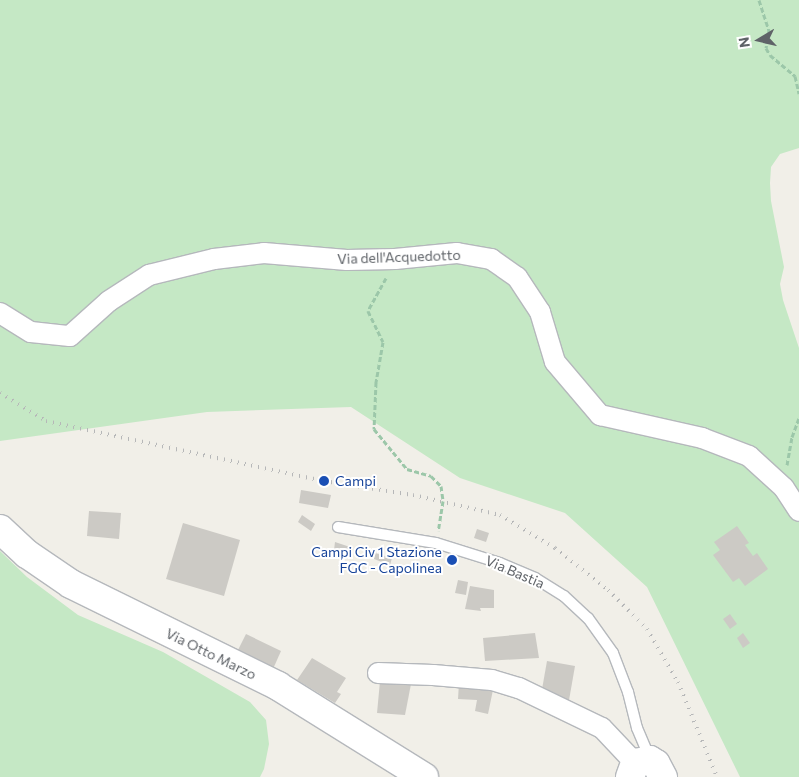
<!DOCTYPE html>
<style>
body{margin:0}
#map{position:relative;width:799px;height:777px;overflow:hidden;background:#f1efe8;font-family:Commissioner,sans-serif}
div>[style]{position:absolute}
.green>*{inset:0;background:#c5e8c5}
.building>*{inset:0;background:#cccac5}
.path>*{height:3px;margin-top:-1.5px;transform-origin:0;background:repeating-linear-gradient(90deg,#9cc7a9 0 5px,transparent 0 7.5px)}
.roads{filter:drop-shadow(1px 0 #b5b8bc) drop-shadow(-1px 0 #b5b8bc) drop-shadow(0 1px #b5b8bc) drop-shadow(0 -1px #b5b8bc)}
.service>*{height:10px;margin:-5px;padding:0 5px;transform-origin:5px;border-radius:5px;background:#fff}
.minor>*{height:20px;margin:-10px;padding:0 10px;transform-origin:10px;border-radius:10px;background:#fff}
.secondary>*{height:28px;margin:-14px;padding:0 14px;transform-origin:14px;border-radius:14px;background:#fff}
.rail>*{height:4px;margin-top:-2px;transform-origin:0;background:repeating-linear-gradient(90deg,#b6b7b8 0 1px,transparent 0 7px)}
.dots>*{width:14px;height:14px;translate:-50% -50%;box-sizing:border-box;border:2px solid #fff;border-radius:50%}
span{translate:-50% -50%;white-space:nowrap;text-align:center;line-height:1.15;-webkit-text-stroke:4px #fff;paint-order:stroke}
.street-label{font-size:14px;color:#5f6368}
.transit-label{font-size:14px;color:#164399}
.left{translate:0 -50%;text-align:left}
.right{translate:-100% -50%;text-align:right}
.north{position:absolute;left:734px;top:15px;width:50px;height:50px;-webkit-text-stroke:4px #fff;paint-order:stroke;rotate:261deg;font-size:14px;font-weight:700;line-height:20px;text-align:center;color:#5f6368}
.north::after{content:'';display:block;margin:auto;width:18px;height:22px;background:#5f6368;clip-path:polygon(50% 0,100% 100%,50% 72%,0 100%)}
</style>
<div id="map">
<div class="green">
<i style="clip-path:polygon(0 0,799px 0,799px 148px,780px 154px,771px 167px,770px 183px,771px 201px,784px 267px,780px 284px,783px 300px,799px 348px,799px 777px,740px 777px,647px 587px,565px 513px,460px 478px,351px 407px,207px 412px,0 441px)"></i>
<i style="clip-path:polygon(0 551px,27px 577px,78px 615px,163px 652px,250px 702px,266px 720px,269px 744px,264px 769px,260px 777px,0 777px)"></i>
</div>
<div class="building">
<i style="clip-path:polygon(301px 490px,331px 495px,328px 508px,299px 503px)"></i>
<i style="clip-path:polygon(89px 511px,121px 513px,119px 539px,87px 536px)"></i>
<i style="clip-path:polygon(302px 515px,315px 524px,311px 531px,298px 522px)"></i>
<i style="clip-path:polygon(183px 523px,240px 540px,224px 596px,166px 579px)"></i>
<i style="clip-path:polygon(737px 526px,749px 543px,745px 545px,753px 556px,757px 553px,768px 569px,745px 586px,739px 578px,733px 582px,713px 555px,720px 550px,714px 542px)"></i>
<i style="clip-path:polygon(477px 529px,489px 533px,486px 542px,474px 538px)"></i>
<i style="clip-path:polygon(335px 542px,353px 548px,351px 555px,334px 550px)"></i>
<i style="clip-path:polygon(375px 553px,392px 558px,390px 565px,374px 559px)"></i>
<i style="clip-path:polygon(458px 580px,468px 582px,466px 595px,455px 593px)"></i>
<i style="clip-path:polygon(470px 586px,494px 590px,494px 608px,480px 608px,481px 611px,465px 609px)"></i>
<i style="clip-path:polygon(730px 614px,737px 624px,730px 629px,723px 619px)"></i>
<i style="clip-path:polygon(535px 633px,539px 658px,485px 661px,483px 638px)"></i>
<i style="clip-path:polygon(743px 633px,750px 643px,743px 648px,737px 638px)"></i>
<i style="clip-path:polygon(246px 634px,281px 651px,273px 669px,237px 652px)"></i>
<i style="clip-path:polygon(312px 658px,346px 678px,337px 692px,341px 694px,335px 703px,297px 680px)"></i>
<i style="clip-path:polygon(547px 661px,575px 666px,568px 706px,541px 695px)"></i>
<i style="clip-path:polygon(380px 681px,411px 684px,405px 715px,377px 713px)"></i>
<i style="clip-path:polygon(459px 683px,494px 685px,488px 714px,475px 711px,477px 700px,458px 699px)"></i>
</div>
<div class="path">
<i style="left:759px;top:0;width:33px;rotate:72deg"></i>
<i style="left:769px;top:31px;width:17px;rotate:100deg"></i>
<i style="left:766px;top:48px;width:8px;rotate:60deg"></i>
<i style="left:770px;top:55px;width:33px;rotate:40deg"></i>
<i style="left:795px;top:76px;width:18px;rotate:77deg"></i>
<i style="left:386px;top:278px;width:38px;rotate:119deg"></i>
<i style="left:368px;top:311px;width:34px;rotate:64deg"></i>
<i style="left:383px;top:342px;width:41px;rotate:99.9deg"></i>
<i style="left:376px;top:382px;width:47px;rotate:92.4deg"></i>
<i style="left:374px;top:429px;width:52px;rotate:50.5deg"></i>
<i style="left:407px;top:469px;width:25px;rotate:16deg"></i>
<i style="left:431px;top:476px;width:14px;rotate:45deg"></i>
<i style="left:441px;top:486px;width:15px;rotate:82deg"></i>
<i style="left:443px;top:501px;width:30px;rotate:99deg"></i>
<i style="left:787px;top:465px;width:28px;rotate:-80deg"></i>
<i style="left:792px;top:437px;width:20px;rotate:-70deg"></i>
</div>
<div class="roads">
<div class="service">
<i style="left:338px;top:527px;width:99px;rotate:9.3deg"></i>
<i style="left:436px;top:543px;width:67px;rotate:17.4deg"></i>
<i style="left:500px;top:563px;width:38px;rotate:23deg"></i>
<i style="left:535px;top:578px;width:34px;rotate:32deg"></i>
<i style="left:564px;top:596px;width:33px;rotate:43deg"></i>
<i style="left:588px;top:618px;width:43px;rotate:54.5deg"></i>
<i style="left:613px;top:653px;width:42px;rotate:69deg"></i>
<i style="left:628px;top:692px;width:37px;rotate:76deg"></i>
<i style="left:637px;top:728px;width:34px;rotate:67deg"></i>
</div>
<div class="minor">
<i style="left:0;top:313px;width:36px;rotate:32deg"></i>
<i style="left:31px;top:332px;width:39px;rotate:6deg"></i>
<i style="left:70px;top:336px;width:52px;rotate:-41.9deg"></i>
<i style="left:109px;top:301px;width:48px;rotate:-33deg"></i>
<i style="left:149px;top:275px;width:67px;rotate:-13.8deg"></i>
<i style="left:214px;top:259px;width:50px;rotate:-6.8deg"></i>
<i style="left:264px;top:253px;width:83px;rotate:4.8deg"></i>
<i style="left:347px;top:260px;width:48px;rotate:-1.2deg"></i>
<i style="left:395px;top:259px;width:62px;rotate:-5.5deg"></i>
<i style="left:457px;top:253px;width:35px;rotate:10deg"></i>
<i style="left:491px;top:259px;width:32px;rotate:35deg"></i>
<i style="left:517px;top:277px;width:42px;rotate:56.7deg"></i>
<i style="left:540px;top:312px;width:52px;rotate:73.3deg"></i>
<i style="left:555px;top:362px;width:70px;rotate:49.7deg"></i>
<i style="left:600px;top:415px;width:105px;rotate:12.7deg"></i>
<i style="left:702px;top:438px;width:50px;rotate:21deg"></i>
<i style="left:749px;top:456px;width:47px;rotate:42.4deg"></i>
<i style="left:784px;top:488px;width:27px;rotate:57deg"></i>
<i style="left:378px;top:673px;width:55px;rotate:2.1deg"></i>
<i style="left:433px;top:675px;width:59px;rotate:4.8deg"></i>
<i style="left:492px;top:680px;width:28px;rotate:17deg"></i>
<i style="left:519px;top:688px;width:92px;rotate:25.7deg"></i>
<i style="left:602px;top:728px;width:48px;rotate:46.7deg"></i>
</div>
<div class="secondary">
<i style="left:0;top:529px;width:37px;rotate:43deg"></i>
<i style="left:27px;top:554px;width:53px;rotate:34.3deg"></i>
<i style="left:71px;top:584px;width:231px;rotate:26.2deg"></i>
<i style="left:278px;top:686px;width:172px;rotate:31.9deg"></i>
<i style="left:630px;top:777px;width:15px;rotate:-70deg"></i>
<i style="left:635px;top:763px;width:15px;rotate:-11deg"></i>
<i style="left:650px;top:760px;width:7px;rotate:34deg"></i>
<i style="left:656px;top:764px;width:15px;rotate:62deg"></i>
</div>
</div>
<div class="rail">
<i style="left:0;top:393px;width:54px;rotate:31.3deg"></i>
<i style="left:46px;top:421px;width:284px;rotate:12.2deg"></i>
<i style="left:324px;top:481px;width:90px;rotate:8.9deg"></i>
<i style="left:413px;top:495px;width:89px;rotate:12.9deg"></i>
<i style="left:500px;top:515px;width:64px;rotate:31deg"></i>
<i style="left:555px;top:548px;width:68px;rotate:38.4deg"></i>
<i style="left:608px;top:590px;width:55px;rotate:45deg"></i>
<i style="left:647px;top:629px;width:61px;rotate:59.7deg"></i>
<i style="left:678px;top:682px;width:103px;rotate:67.7deg"></i>
</div>
<div class="dots">
<i style="left:324px;top:481px;background:#1a4fb4"></i>
<i style="left:452px;top:560px;background:#1a4fb4"></i>
</div>
<div class="street-label">
<span style="left:399px;top:257px;rotate:-2deg">Via dell'Acquedotto</span>
<span style="left:515px;top:572px;rotate:23deg">Via Bastia</span>
<span style="left:211px;top:654px;rotate:26deg">Via Otto Marzo</span>
</div>
<div class="transit-label">
<span class="left" style="left:335px;top:481px">Campi</span>
<span class="right" style="left:442px;top:560px">Campi Civ 1 Stazione<br>FGC - Capolinea</span>
</div>
<div class="north">N</div>
</div>
